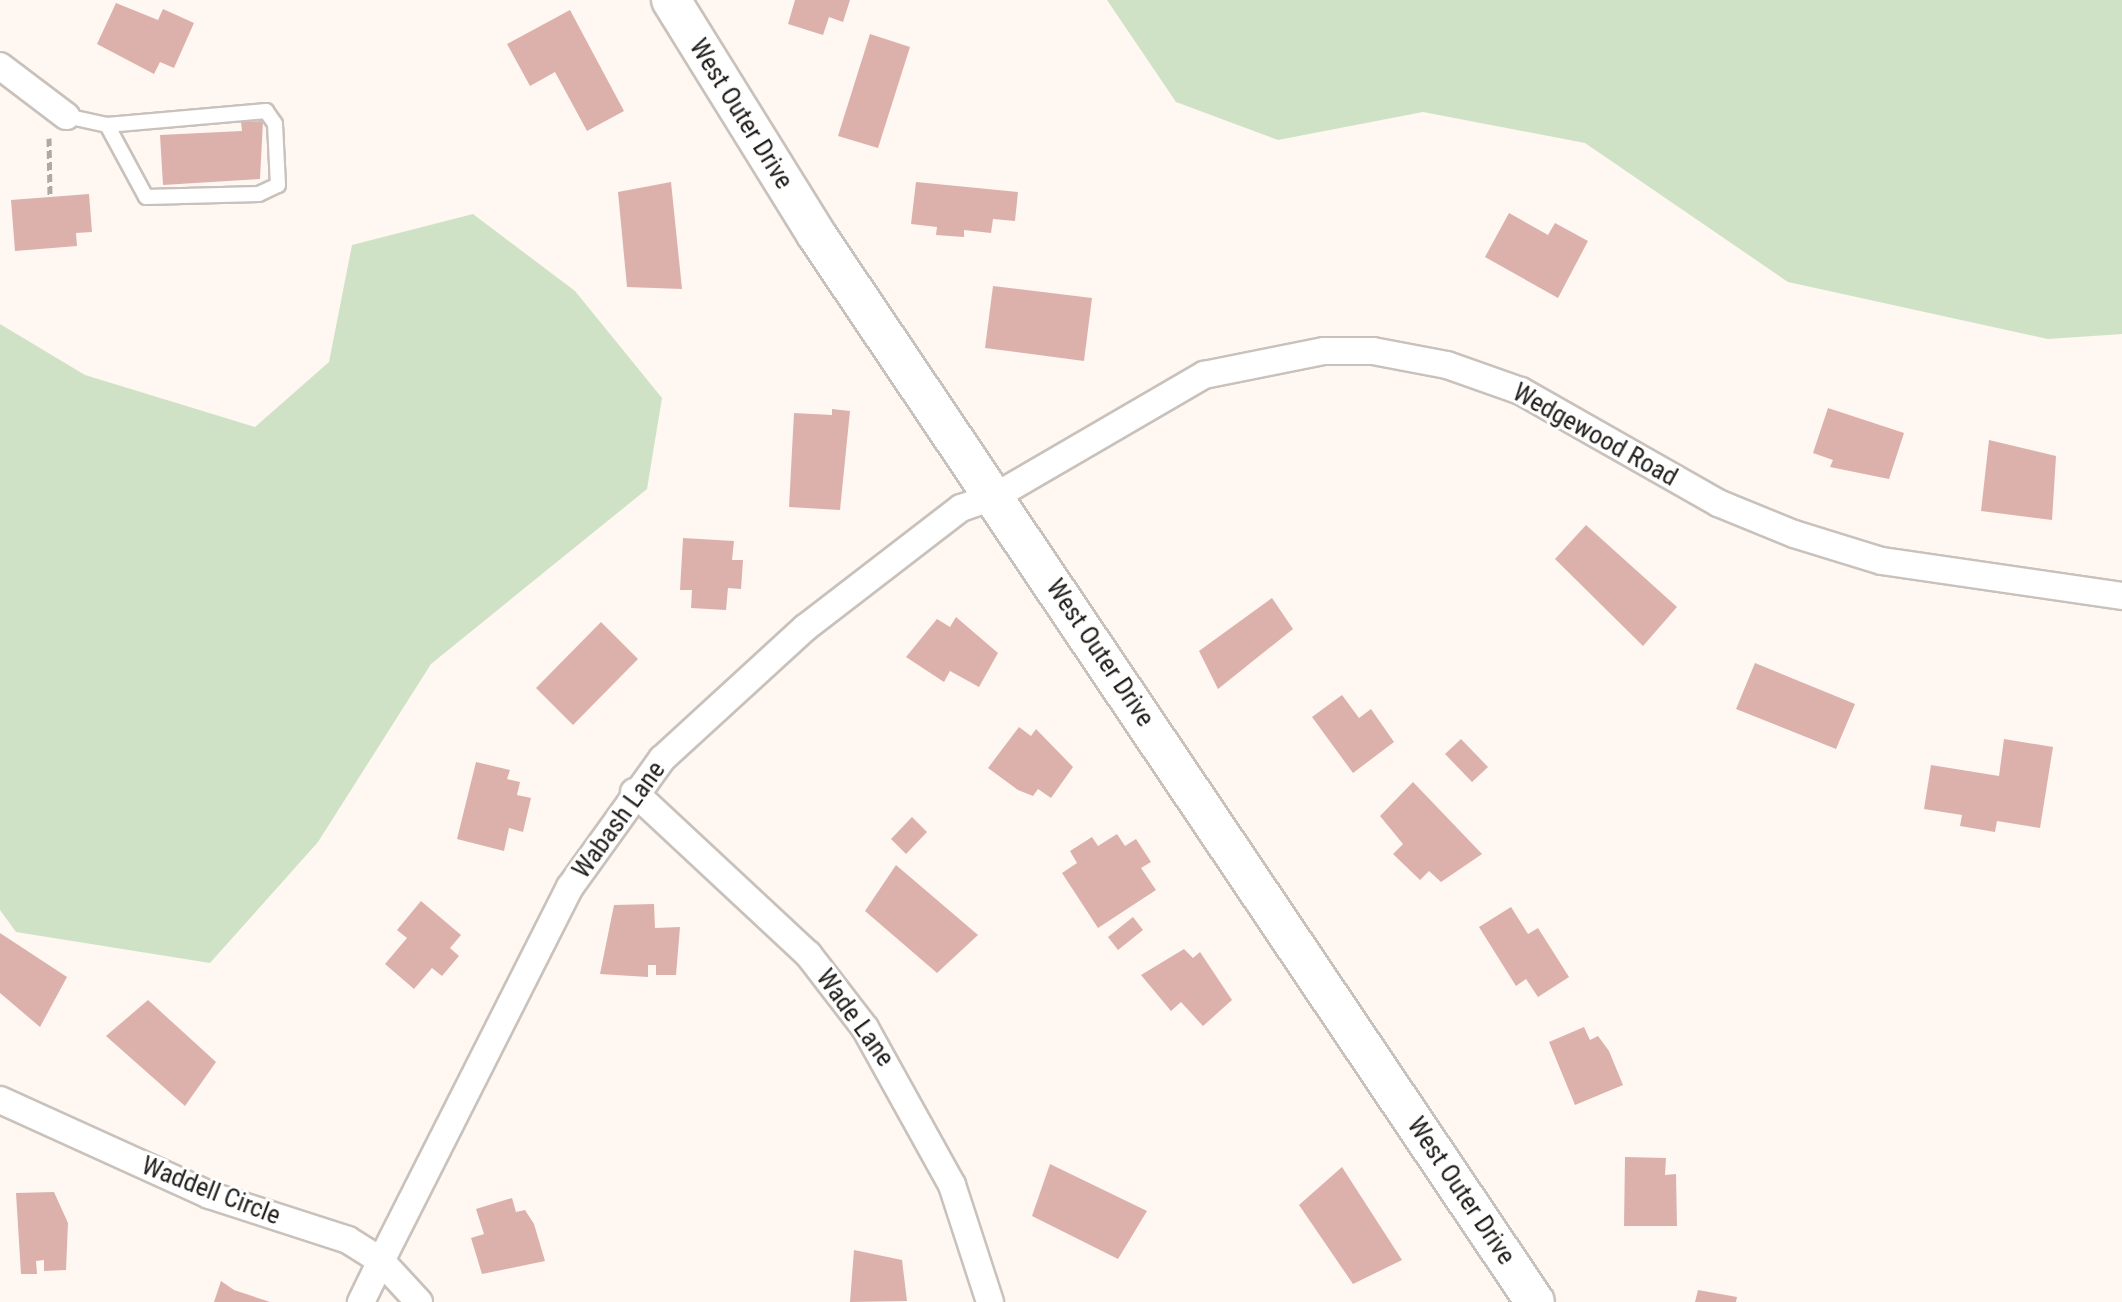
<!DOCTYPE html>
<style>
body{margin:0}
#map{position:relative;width:2122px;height:1302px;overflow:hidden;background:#fef7f2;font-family:"Roboto Condensed",sans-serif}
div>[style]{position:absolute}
.green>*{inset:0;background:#d0e2c5}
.building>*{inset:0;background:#ddb1ab}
.path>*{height:5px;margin-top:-2.5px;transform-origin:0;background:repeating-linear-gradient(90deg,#afa9a5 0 8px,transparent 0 12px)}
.roads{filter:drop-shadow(2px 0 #c9c1bb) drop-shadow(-2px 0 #c9c1bb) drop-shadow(0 2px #c9c1bb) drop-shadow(0 -2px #c9c1bb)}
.lane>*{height:14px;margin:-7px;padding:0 7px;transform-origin:7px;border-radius:7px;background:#fff}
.street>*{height:26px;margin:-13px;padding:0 13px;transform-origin:13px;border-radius:13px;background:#fff}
.secondary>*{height:38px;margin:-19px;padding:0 19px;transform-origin:19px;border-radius:19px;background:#fff}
span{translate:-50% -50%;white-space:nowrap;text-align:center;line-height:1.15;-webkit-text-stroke:6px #fff;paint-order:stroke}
.street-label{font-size:26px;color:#221f1d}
</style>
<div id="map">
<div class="green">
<i style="clip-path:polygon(1107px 0,2122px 0,2122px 334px,2048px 339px,1788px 282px,1585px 143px,1423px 112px,1278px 140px,1176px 102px)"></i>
<i style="clip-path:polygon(473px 214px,575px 291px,662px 398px,647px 489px,431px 664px,318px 842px,210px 963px,16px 932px,0 910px,0 324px,85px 375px,255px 427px,329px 362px,352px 245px)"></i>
</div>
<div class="building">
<i style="clip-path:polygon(795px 0,850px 0,843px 22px,829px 17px,823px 35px,788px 24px)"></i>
<i style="clip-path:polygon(116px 3px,158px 20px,163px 9px,194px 23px,174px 68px,160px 62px,154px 74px,97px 44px)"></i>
<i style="clip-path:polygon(570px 10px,624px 111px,587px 131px,555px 72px,530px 86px,507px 44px)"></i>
<i style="clip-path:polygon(870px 34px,910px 47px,878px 148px,838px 136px)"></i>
<i style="clip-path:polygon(263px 121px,260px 179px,163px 185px,160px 135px,242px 131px,241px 122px)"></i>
<i style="clip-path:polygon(671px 182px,682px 289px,627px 287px,618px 192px)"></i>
<i style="clip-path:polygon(916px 182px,1018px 192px,1015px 221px,993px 219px,991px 233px,964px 230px,964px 237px,936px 235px,937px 227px,911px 224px)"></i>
<i style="clip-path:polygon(89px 194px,92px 232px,76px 233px,77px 246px,15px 251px,11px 200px)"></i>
<i style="clip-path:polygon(1509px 213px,1548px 235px,1555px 223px,1588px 241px,1558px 298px,1485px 257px)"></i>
<i style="clip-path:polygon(993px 286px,1092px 298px,1084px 361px,985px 348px)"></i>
<i style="clip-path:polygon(1828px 408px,1904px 433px,1889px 479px,1830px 467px,1833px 460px,1813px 453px)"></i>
<i style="clip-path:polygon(832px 409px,850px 411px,840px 510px,789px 507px,794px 413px,832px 415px)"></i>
<i style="clip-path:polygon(1989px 440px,2056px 456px,2052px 520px,1981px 511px)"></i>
<i style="clip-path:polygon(1586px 525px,1677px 607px,1643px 646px,1555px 559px)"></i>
<i style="clip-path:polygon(683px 538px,734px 541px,732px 560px,743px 560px,741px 589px,728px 588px,726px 610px,691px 608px,692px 590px,680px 590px)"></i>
<i style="clip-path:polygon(1272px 598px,1293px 629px,1218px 689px,1199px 651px)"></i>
<i style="clip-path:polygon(956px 617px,998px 653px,979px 687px,950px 671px,944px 682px,906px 657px,937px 619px,950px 627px)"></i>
<i style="clip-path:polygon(601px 622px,638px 659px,573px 725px,536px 688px)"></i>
<i style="clip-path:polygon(1755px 663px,1855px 704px,1836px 749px,1736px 709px)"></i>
<i style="clip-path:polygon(1342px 695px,1359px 718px,1371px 709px,1394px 742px,1353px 773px,1312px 717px)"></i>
<i style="clip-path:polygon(1019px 727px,1031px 736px,1036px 729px,1073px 767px,1051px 798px,1038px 789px,1033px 796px,1018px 790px,988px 768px)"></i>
<i style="clip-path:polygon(1461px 739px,1488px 767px,1472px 782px,1445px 754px)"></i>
<i style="clip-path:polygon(2004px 739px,2053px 747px,2040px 828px,1997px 821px,1995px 832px,1960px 826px,1962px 815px,1924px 809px,1931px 765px,1999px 776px)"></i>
<i style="clip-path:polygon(476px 762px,510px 770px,507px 779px,520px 782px,517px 795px,531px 798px,523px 832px,509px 828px,504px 851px,457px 839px)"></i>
<i style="clip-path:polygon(1413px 782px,1482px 854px,1441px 882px,1429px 871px,1420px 880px,1393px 854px,1403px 844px,1380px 816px)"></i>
<i style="clip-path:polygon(912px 817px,927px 832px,906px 854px,891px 839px)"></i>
<i style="clip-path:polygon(1117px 834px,1125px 846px,1136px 839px,1151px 862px,1141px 868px,1156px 890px,1098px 928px,1062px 873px,1077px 863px,1070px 851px,1092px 837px,1098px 846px)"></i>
<i style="clip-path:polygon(896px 865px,978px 935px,937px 973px,865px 911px)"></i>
<i style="clip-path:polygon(421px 901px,461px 935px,450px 948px,459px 956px,442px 976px,432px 968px,414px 989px,385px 964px,407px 938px,397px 930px)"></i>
<i style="clip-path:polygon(654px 904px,655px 928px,680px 927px,676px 975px,656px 975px,656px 965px,648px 965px,648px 977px,600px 974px,614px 905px)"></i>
<i style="clip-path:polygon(1511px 907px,1528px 934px,1538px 928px,1569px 977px,1538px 997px,1526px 979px,1516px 986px,1479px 927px)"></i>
<i style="clip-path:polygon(1133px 917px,1143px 930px,1118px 950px,1108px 937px)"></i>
<i style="clip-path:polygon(0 933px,67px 977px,40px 1027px,0 993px)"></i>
<i style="clip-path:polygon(1184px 949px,1193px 958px,1200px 952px,1232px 1000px,1203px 1026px,1181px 1002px,1171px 1011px,1141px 975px)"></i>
<i style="clip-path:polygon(148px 1000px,216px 1062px,185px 1106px,106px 1036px)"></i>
<i style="clip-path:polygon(1584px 1027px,1590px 1040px,1598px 1036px,1609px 1051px,1623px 1085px,1575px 1105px,1549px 1042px)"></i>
<i style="clip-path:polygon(1625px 1157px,1666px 1158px,1665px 1175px,1676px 1174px,1677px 1226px,1624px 1226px)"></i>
<i style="clip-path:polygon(1050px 1164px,1147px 1211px,1118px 1259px,1032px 1216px)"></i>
<i style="clip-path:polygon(1342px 1167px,1402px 1260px,1353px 1284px,1299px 1205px)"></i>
<i style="clip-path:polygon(54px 1192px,68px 1223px,66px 1270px,44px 1271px,44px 1260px,36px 1261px,37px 1274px,21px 1274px,16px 1193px)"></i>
<i style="clip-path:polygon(512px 1198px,516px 1212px,525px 1210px,534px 1224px,545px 1261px,482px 1274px,471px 1238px,484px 1234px,476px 1209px)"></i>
<i style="clip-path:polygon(854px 1250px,902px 1260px,907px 1301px,850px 1302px)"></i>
<i style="clip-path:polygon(221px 1281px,234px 1290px,270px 1302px,214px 1302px)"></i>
<i style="clip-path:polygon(1698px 1290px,1737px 1297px,1736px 1302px,1695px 1302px)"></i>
</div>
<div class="path">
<i style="left:49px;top:138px;width:59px;rotate:89deg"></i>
</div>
<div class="roads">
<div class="lane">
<i style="left:66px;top:116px;width:42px;rotate:12.4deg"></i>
<i style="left:107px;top:125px;width:160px;rotate:-5deg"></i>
<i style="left:266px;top:111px;width:16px;rotate:55deg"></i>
<i style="left:275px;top:124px;width:61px;rotate:87.2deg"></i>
<i style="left:278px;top:185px;width:21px;rotate:155deg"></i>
<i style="left:259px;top:194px;width:113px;rotate:178.5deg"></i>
<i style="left:146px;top:197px;width:82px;rotate:-118.4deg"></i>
</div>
<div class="street">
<i style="left:0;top:66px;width:83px;rotate:37.1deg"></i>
<i style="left:634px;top:792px;width:238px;rotate:43deg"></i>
<i style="left:808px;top:954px;width:93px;rotate:52.4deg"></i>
<i style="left:865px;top:1028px;width:179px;rotate:61deg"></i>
<i style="left:952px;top:1185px;width:123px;rotate:72deg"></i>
<i style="left:0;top:1100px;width:230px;rotate:24.4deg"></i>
<i style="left:209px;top:1195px;width:146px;rotate:17.9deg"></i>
<i style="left:348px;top:1240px;width:39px;rotate:32deg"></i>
<i style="left:381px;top:1261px;width:46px;rotate:116deg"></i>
<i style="left:419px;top:1302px;width:56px;rotate:-132.8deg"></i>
<i style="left:381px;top:1261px;width:419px;rotate:-63.2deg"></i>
<i style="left:570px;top:887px;width:158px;rotate:-54.3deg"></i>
<i style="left:662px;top:759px;width:194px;rotate:-42.5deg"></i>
<i style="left:805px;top:628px;width:197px;rotate:-37.6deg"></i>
<i style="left:961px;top:508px;width:37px;rotate:-19deg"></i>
<i style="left:996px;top:496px;width:241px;rotate:-30.2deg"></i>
<i style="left:1204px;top:375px;width:122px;rotate:-11.3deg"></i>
<i style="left:1324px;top:351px;width:49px"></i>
<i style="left:1373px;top:351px;width:75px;rotate:10.7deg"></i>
<i style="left:1447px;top:365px;width:78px;rotate:19.4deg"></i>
<i style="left:1521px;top:391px;width:227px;rotate:29.6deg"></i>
<i style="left:1718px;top:503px;width:82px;rotate:22.2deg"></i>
<i style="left:1794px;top:534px;width:92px;rotate:17.1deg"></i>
<i style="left:1882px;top:561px;width:243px;rotate:8.3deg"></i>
</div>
<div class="secondary">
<i style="left:671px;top:0;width:275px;rotate:58.2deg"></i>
<i style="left:816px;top:234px;width:1287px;rotate:56.05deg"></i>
</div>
</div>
<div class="street-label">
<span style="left:741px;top:114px;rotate:58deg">West Outer Drive</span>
<span style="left:1595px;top:435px;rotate:29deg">Wedgewood Road</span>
<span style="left:1100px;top:653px;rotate:56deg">West Outer Drive</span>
<span style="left:619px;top:820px;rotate:-54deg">Wabash Lane</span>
<span style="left:855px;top:1018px;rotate:54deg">Wade Lane</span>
<span style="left:211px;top:1191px;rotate:21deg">Waddell Circle</span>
<span style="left:1461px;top:1191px;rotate:56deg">West Outer Drive</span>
</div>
</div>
